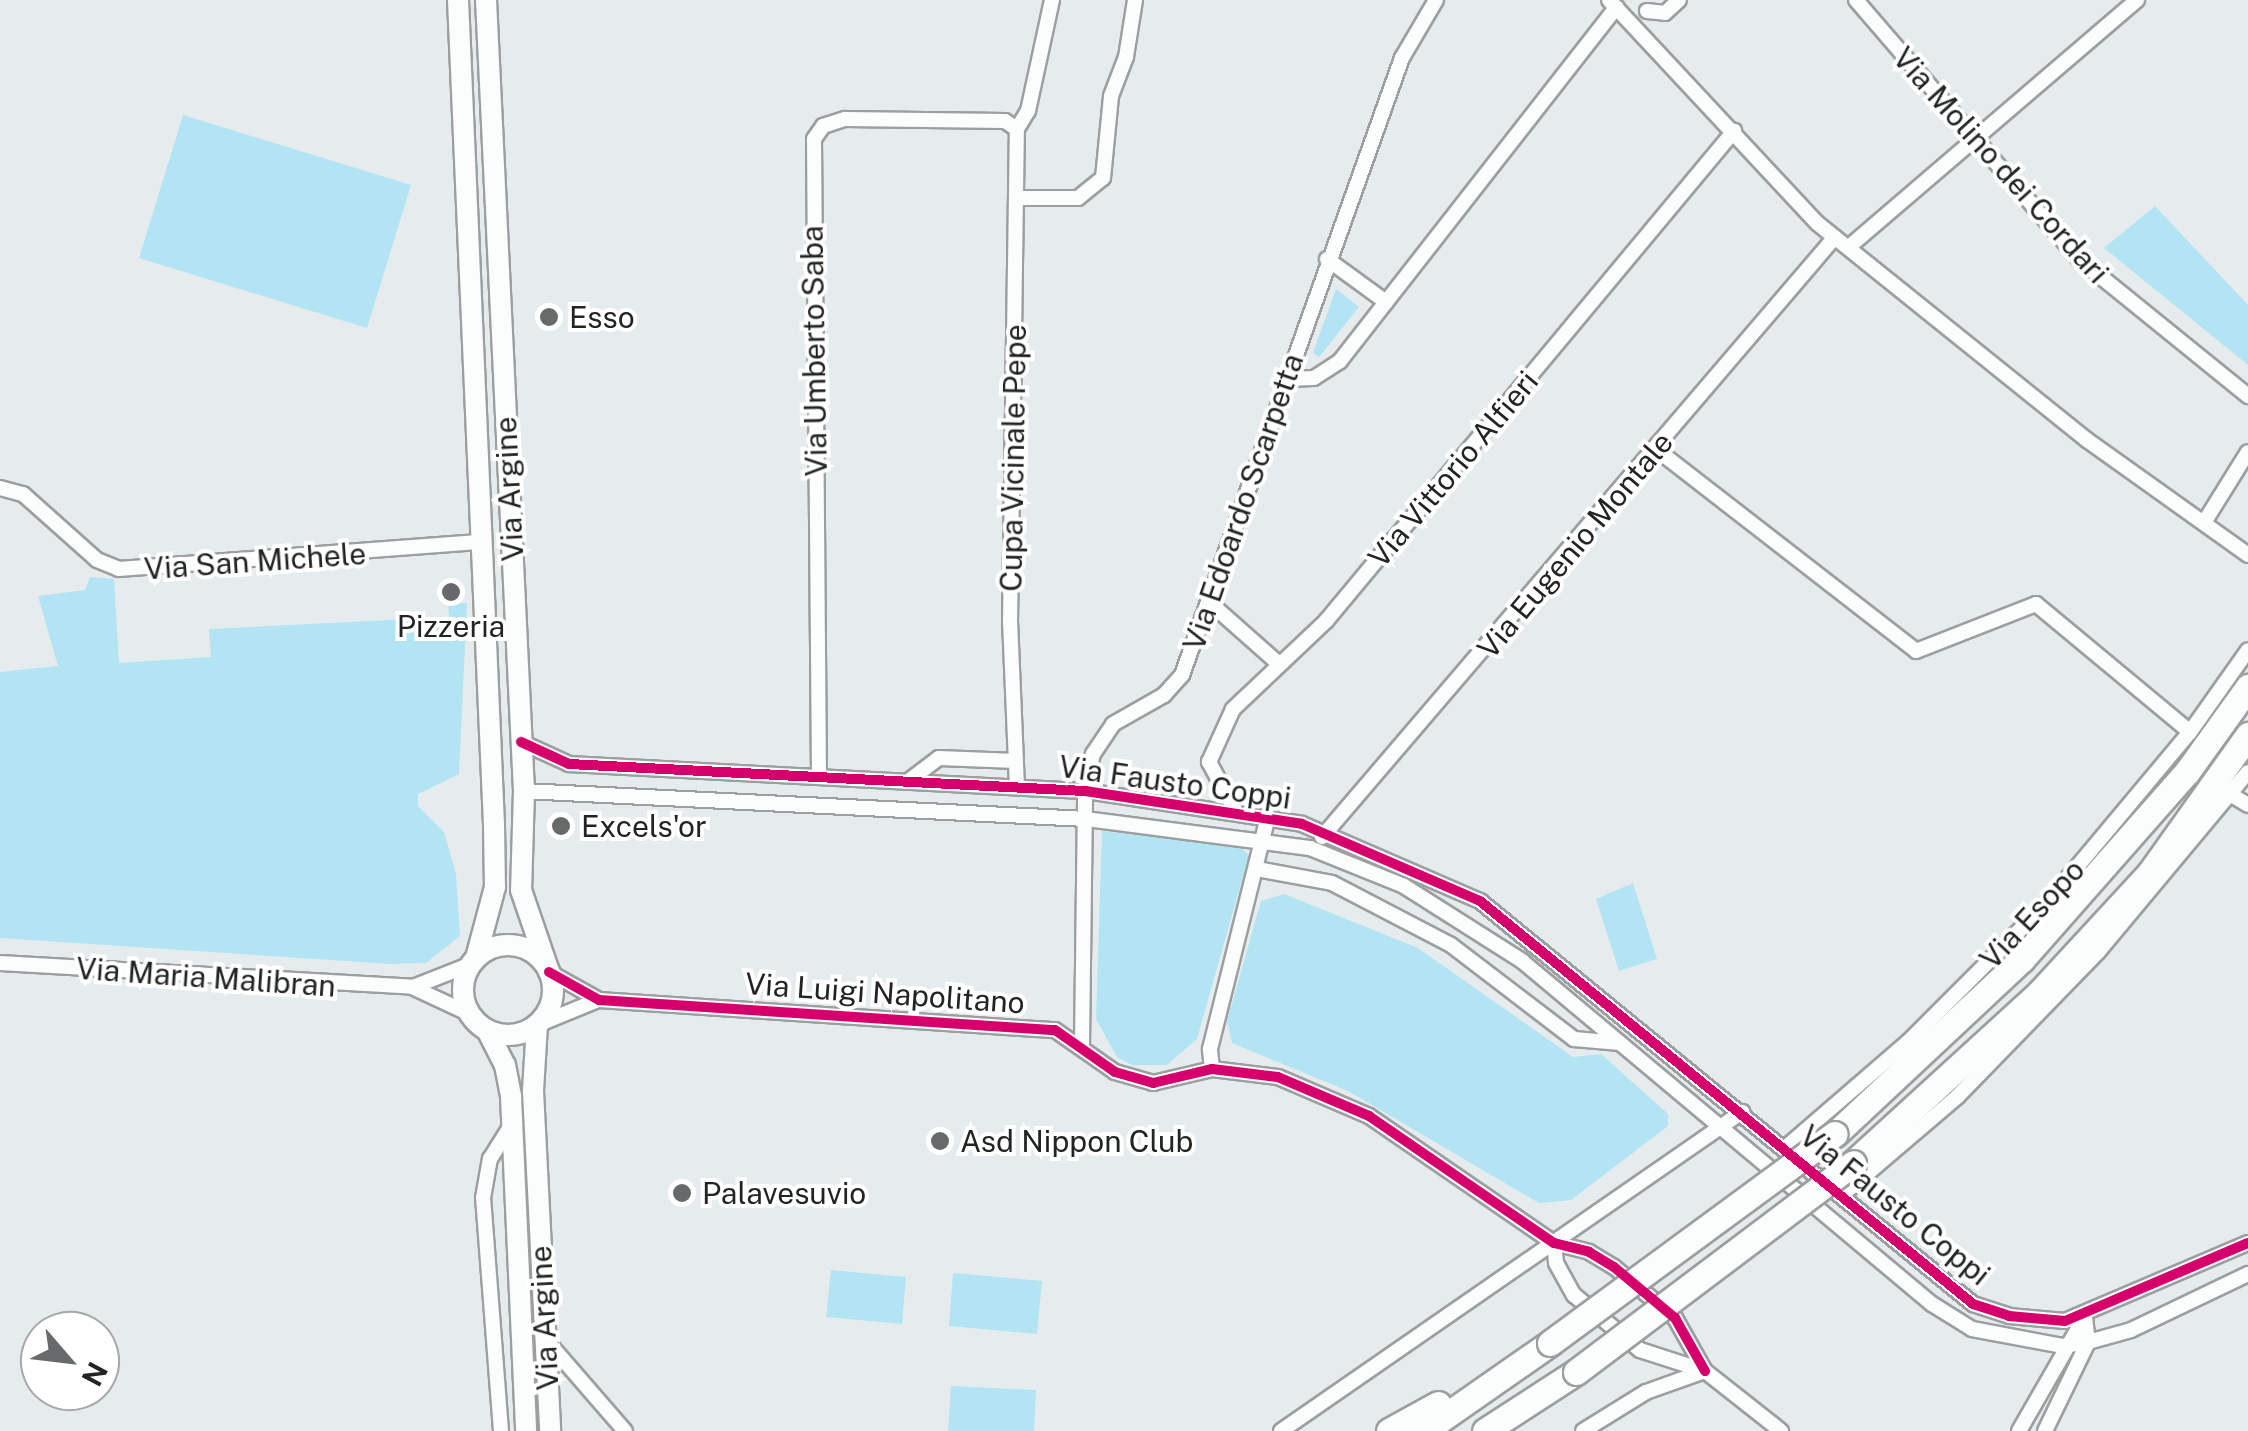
<!DOCTYPE html>
<style>
body{margin:0}
#map{position:relative;width:2248px;height:1431px;overflow:hidden;background:#e6eced;font-family:"Public Sans",sans-serif}
div>[style]{position:absolute}
.green>*{inset:0;background:#b2e4f3}
.roads{filter:drop-shadow(2px 0 #9b9fa0) drop-shadow(-2px 0 #9b9fa0) drop-shadow(0 2px #9b9fa0) drop-shadow(0 -2px #9b9fa0)}
.street>*{height:14px;margin:-7px;padding:0 7px;transform-origin:7px;border-radius:7px;background:#fbfcfc}
.secondary>*{height:20px;margin:-10px;padding:0 10px;transform-origin:10px;border-radius:10px;background:#fbfcfc}
.secondary>.ring{margin:-10px;padding:0;box-sizing:content-box;background:none;border:20px solid #fbfcfc;border-radius:50%}
.highway>*{height:25px;margin:-12.5px;padding:0 12.5px;transform-origin:12.5px;border-radius:12.5px;background:#fbfcfc}
.bridges{filter:drop-shadow(2px 0 #9b9fa0) drop-shadow(-2px 0 #9b9fa0) drop-shadow(0 2px #9b9fa0) drop-shadow(0 -2px #9b9fa0)}
.highway-bridge>*{height:25px;margin:-12.5px;padding:0 12.5px;transform-origin:12.5px;border-radius:12.5px;background:#fbfcfc}
.cycleway>*{height:10px;margin:-5px;padding:0 5px;transform-origin:5px;border-radius:5px;background:#d6006c}
.dots>*{width:28px;height:28px;translate:-50% -50%;box-sizing:border-box;border:5px solid #fff;border-radius:50%}
span{translate:-50% -50%;white-space:nowrap;text-align:center;line-height:1.15;-webkit-text-stroke:8px #fff;paint-order:stroke}
.street-label{font-size:30px;color:#212425}
.poi-label{font-size:30px;color:#212425}
.left{translate:0 -50%;text-align:left}
.north{position:absolute;left:20px;top:1311px;width:100px;height:100px;box-sizing:border-box;background:#fff;border:2px solid #a6a7a8;border-radius:50%;rotate:118deg;font-size:28px;font-weight:700;line-height:40px;text-align:center;color:#212425}
.north::after{content:'';display:block;margin:auto;width:35px;height:45px;background:#666a6b;clip-path:polygon(50% 0,100% 100%,50% 72%,0 100%)}
</style>
<div id="map">
<div class="green">
<i style="clip-path:polygon(183px 115px,411px 185px,367px 328px,139px 258px)"></i>
<i style="clip-path:polygon(2155px 206px,2248px 305px,2248px 365px,2104px 248px)"></i>
<i style="clip-path:polygon(1336px 289px,1359px 307px,1319px 357px,1313px 353px)"></i>
<i style="clip-path:polygon(90px 577px,114px 579px,119px 663px,211px 657px,209px 629px,449px 617px,448px 604px,467px 603px,459px 774px,418px 794px,418px 806px,444px 832px,456px 874px,460px 936px,426px 963px,391px 964px,0 938px,0 672px,58px 666px,38px 596px,85px 590px)"></i>
<i style="clip-path:polygon(1102px 831px,1240px 847px,1249px 855px,1197px 1039px,1167px 1065px,1132px 1065px,1117px 1057px,1096px 1019px)"></i>
<i style="clip-path:polygon(1633px 883px,1657px 959px,1619px 971px,1596px 899px)"></i>
<i style="clip-path:polygon(1284px 894px,1418px 948px,1573px 1057px,1601px 1054px,1668px 1114px,1668px 1126px,1571px 1200px,1539px 1203px,1348px 1091px,1232px 1043px,1227px 1021px,1261px 901px)"></i>
<i style="clip-path:polygon(831px 1270px,906px 1277px,902px 1324px,826px 1317px)"></i>
<i style="clip-path:polygon(953px 1273px,1042px 1281px,1037px 1334px,949px 1326px)"></i>
<i style="clip-path:polygon(951px 1386px,1036px 1390px,1034px 1431px,948px 1431px)"></i>
</div>
<div class="roads">
<div class="street">
<i style="left:1609px;top:0;width:305px;rotate:47deg"></i>
<i style="left:1817px;top:223px;width:346px;rotate:38.8deg"></i>
<i style="left:2087px;top:440px;width:198px;rotate:35.5deg"></i>
<i style="left:1856px;top:0;width:342px;rotate:49.3deg"></i>
<i style="left:2079px;top:259px;width:218px;rotate:39deg"></i>
<i style="left:1647px;top:11px;width:18px;rotate:6deg"></i>
<i style="left:1665px;top:13px;width:19px;rotate:-43deg"></i>
<i style="left:1017px;top:129px;width:21px;rotate:-59deg"></i>
<i style="left:1028px;top:111px;width:114px;rotate:-77.8deg"></i>
<i style="left:1016px;top:198px;width:62px"></i>
<i style="left:1078px;top:198px;width:32px;rotate:-39deg"></i>
<i style="left:1103px;top:178px;width:82px;rotate:-84.4deg"></i>
<i style="left:1111px;top:96px;width:42px;rotate:-69deg"></i>
<i style="left:1126px;top:57px;width:58px;rotate:-81deg"></i>
<i style="left:1850px;top:246px;width:378px;rotate:-40.6deg"></i>
<i style="left:1327px;top:259px;width:73px;rotate:36.1deg"></i>
<i style="left:1284px;top:379px;width:30px;rotate:-2deg"></i>
<i style="left:1314px;top:378px;width:31px;rotate:-33deg"></i>
<i style="left:1340px;top:361px;width:449px;rotate:-52deg"></i>
<i style="left:1656px;top:449px;width:329px;rotate:37.8deg"></i>
<i style="left:1916px;top:651px;width:129px;rotate:-21.4deg"></i>
<i style="left:2036px;top:604px;width:200px;rotate:39.7deg"></i>
<i style="left:0;top:488px;width:24px;rotate:15deg"></i>
<i style="left:23px;top:494px;width:99px;rotate:41.7deg"></i>
<i style="left:97px;top:560px;width:24px;rotate:22deg"></i>
<i style="left:119px;top:569px;width:360px;rotate:-4.3deg"></i>
<i style="left:2205px;top:521px;width:81px;rotate:-58.1deg"></i>
<i style="left:1211px;top:604px;width:89px;rotate:41.4deg"></i>
<i style="left:521px;top:742px;width:53px;rotate:24.6deg"></i>
<i style="left:569px;top:764px;width:517px;rotate:3deg"></i>
<i style="left:1085px;top:791px;width:219px;rotate:8.6deg"></i>
<i style="left:1302px;top:824px;width:194px;rotate:23.4deg"></i>
<i style="left:1480px;top:901px;width:637px;rotate:39.26deg"></i>
<i style="left:1973px;top:1304px;width:38px;rotate:18deg"></i>
<i style="left:2009px;top:1316px;width:56px;rotate:5.1deg"></i>
<i style="left:2065px;top:1321px;width:199px;rotate:-23.1deg"></i>
<i style="left:819px;top:777px;width:638px;rotate:-90.45deg"></i>
<i style="left:814px;top:139px;width:16px;rotate:-55deg"></i>
<i style="left:823px;top:126px;width:23px;rotate:-18deg"></i>
<i style="left:845px;top:119px;width:160px;rotate:0.7deg"></i>
<i style="left:1005px;top:121px;width:14px;rotate:34deg"></i>
<i style="left:907px;top:782px;width:40px;rotate:-37deg"></i>
<i style="left:939px;top:758px;width:77px;rotate:2.2deg"></i>
<i style="left:1017px;top:787px;width:164px;rotate:-92.4deg"></i>
<i style="left:1010px;top:623px;width:494px;rotate:-89.2deg"></i>
<i style="left:524px;top:791px;width:563px;rotate:2.85deg"></i>
<i style="left:1086px;top:819px;width:226px;rotate:7.4deg"></i>
<i style="left:1310px;top:848px;width:101px;rotate:22deg"></i>
<i style="left:1404px;top:886px;width:140px;rotate:32.4deg"></i>
<i style="left:1522px;top:961px;width:535px;rotate:39.92deg"></i>
<i style="left:1932px;top:1304px;width:47px;rotate:32deg"></i>
<i style="left:1972px;top:1329px;width:93px;rotate:10.6deg"></i>
<i style="left:2063px;top:1346px;width:25px;rotate:-9deg"></i>
<i style="left:2088px;top:1342px;width:45px;rotate:-15.6deg"></i>
<i style="left:2131px;top:1330px;width:130px;rotate:-25.6deg"></i>
<i style="left:2230px;top:794px;width:21px;rotate:31deg"></i>
<i style="left:1235px;top:810px;width:55px;rotate:-118.4deg"></i>
<i style="left:1209px;top:762px;width:58px;rotate:-65.6deg"></i>
<i style="left:1233px;top:709px;width:128px;rotate:-43.4deg"></i>
<i style="left:1326px;top:621px;width:638px;rotate:-50.22deg"></i>
<i style="left:1322px;top:837px;width:789px;rotate:-49.47deg"></i>
<i style="left:1257px;top:869px;width:76px;rotate:10.6deg"></i>
<i style="left:1332px;top:883px;width:134px;rotate:27.5deg"></i>
<i style="left:1451px;top:945px;width:155px;rotate:37.4deg"></i>
<i style="left:1574px;top:1039px;width:46px;rotate:5deg"></i>
<i style="left:0;top:963px;width:414px;rotate:3.3deg"></i>
<i style="left:413px;top:987px;width:62px;rotate:-21.6deg"></i>
<i style="left:549px;top:972px;width:57px;rotate:29.2deg"></i>
<i style="left:599px;top:1000px;width:457px;rotate:3.8deg"></i>
<i style="left:1055px;top:1030px;width:73px;rotate:35deg"></i>
<i style="left:1115px;top:1072px;width:40px;rotate:16deg"></i>
<i style="left:1153px;top:1083px;width:61px;rotate:-13.3deg"></i>
<i style="left:1212px;top:1069px;width:66px;rotate:6.9deg"></i>
<i style="left:1278px;top:1077px;width:99px;rotate:23.2deg"></i>
<i style="left:1369px;top:1116px;width:224px;rotate:34.5deg"></i>
<i style="left:1554px;top:1243px;width:36px;rotate:14deg"></i>
<i style="left:1589px;top:1252px;width:29px;rotate:31deg"></i>
<i style="left:1614px;top:1267px;width:80px;rotate:39.9deg"></i>
<i style="left:1675px;top:1318px;width:61px;rotate:60.5deg"></i>
<i style="left:414px;top:988px;width:62px;rotate:24.9deg"></i>
<i style="left:537px;top:1025px;width:66px;rotate:-22.3deg"></i>
<i style="left:1082px;top:1046px;width:255px;rotate:-89.3deg"></i>
<i style="left:1085px;top:791px;width:38px;rotate:-78deg"></i>
<i style="left:1093px;top:754px;width:36px;rotate:-56deg"></i>
<i style="left:1113px;top:724px;width:59px;rotate:-29.6deg"></i>
<i style="left:1164px;top:695px;width:27px;rotate:-48deg"></i>
<i style="left:1182px;top:675px;width:655px;rotate:-70.38deg"></i>
<i style="left:1402px;top:58px;width:67px;rotate:-59.6deg"></i>
<i style="left:1212px;top:1069px;width:20px;rotate:-96deg"></i>
<i style="left:1210px;top:1049px;width:240px;rotate:-76deg"></i>
<i style="left:1785px;top:1148px;width:164px;rotate:-40.8deg"></i>
<i style="left:1909px;top:1041px;width:194px;rotate:-45deg"></i>
<i style="left:2046px;top:904px;width:224px;rotate:-50.1deg"></i>
<i style="left:2190px;top:732px;width:100px;rotate:-54.7deg"></i>
<i style="left:1841px;top:1196px;width:153px;rotate:-40.5deg"></i>
<i style="left:1957px;top:1097px;width:202px;rotate:-45.8deg"></i>
<i style="left:2098px;top:952px;width:234px;rotate:-50.2deg"></i>
<i style="left:1554px;top:1243px;width:20px;rotate:84deg"></i>
<i style="left:1556px;top:1263px;width:37px;rotate:61deg"></i>
<i style="left:1574px;top:1295px;width:86px;rotate:39.8deg"></i>
<i style="left:1640px;top:1350px;width:68px;rotate:17.9deg"></i>
<i style="left:1705px;top:1371px;width:97px;rotate:38.3deg"></i>
<i style="left:547px;top:1341px;width:119px;rotate:49.1deg"></i>
<i style="left:501px;top:1431px;width:234px;rotate:-94.4deg"></i>
<i style="left:483px;top:1198px;width:40px;rotate:-80deg"></i>
<i style="left:490px;top:1159px;width:36px;rotate:-58deg"></i>
<i style="left:1281px;top:1431px;width:561px;rotate:-34.68deg"></i>
<i style="left:1583px;top:1431px;width:74px;rotate:-31.8deg"></i>
<i style="left:1646px;top:1392px;width:59px;rotate:-19.7deg"></i>
<i style="left:2019px;top:1431px;width:133px;rotate:-60.1deg"></i>
<i style="left:2045px;top:1431px;width:99px;rotate:-64.2deg"></i>
<i style="left:2088px;top:1342px;width:26px;rotate:-97deg"></i>
</div>
<div class="secondary">
<i style="left:458px;top:0;width:826px;rotate:87.5deg"></i>
<i style="left:494px;top:825px;width:62px;rotate:89.1deg"></i>
<i style="left:495px;top:887px;width:73px;rotate:105deg"></i>
<i style="left:486px;top:0;width:792px;rotate:87.25deg"></i>
<i style="left:524px;top:791px;width:99px;rotate:91.7deg"></i>
<i style="left:521px;top:890px;width:87px;rotate:71.1deg"></i>
<i class="ring" style="left:463px;top:945px;width:70px;height:70px"></i>
<i style="left:537px;top:1025px;width:66px;rotate:93.5deg"></i>
<i style="left:533px;top:1091px;width:340px;rotate:87.1deg"></i>
<i style="left:487px;top:1030px;width:39px;rotate:63deg"></i>
<i style="left:505px;top:1065px;width:33px;rotate:79deg"></i>
<i style="left:511px;top:1097px;width:334px;rotate:87.4deg"></i>
</div>
<div class="highway">
<i style="left:1835px;top:1134px;width:256px;rotate:-43.1deg"></i>
<i style="left:2022px;top:959px;width:249px;rotate:-48.6deg"></i>
<i style="left:2187px;top:772px;width:105px;rotate:-54.3deg"></i>
<i style="left:1853px;top:1163px;width:253px;rotate:-42.4deg"></i>
<i style="left:2040px;top:992px;width:161px;rotate:-47.3deg"></i>
<i style="left:2149px;top:874px;width:171px;rotate:-54.5deg"></i>
<i style="left:1389px;top:1431px;width:56px;rotate:-28.9deg"></i>
<i style="left:1424px;top:1431px;width:154px;rotate:-34.9deg"></i>
<i style="left:1485px;top:1431px;width:108px;rotate:-33deg"></i>
</div>
</div>
<div class="bridges">
<div class="highway-bridge">
<i style="left:1550px;top:1343px;width:353px;rotate:-36.3deg"></i>
<i style="left:1576px;top:1372px;width:347px;rotate:-37deg"></i>
</div>
</div>
<div class="cycleway">
<i style="left:521px;top:742px;width:53px;rotate:24.6deg"></i>
<i style="left:569px;top:764px;width:517px;rotate:3deg"></i>
<i style="left:1085px;top:791px;width:219px;rotate:8.6deg"></i>
<i style="left:1302px;top:824px;width:194px;rotate:23.4deg"></i>
<i style="left:1480px;top:901px;width:637px;rotate:39.26deg"></i>
<i style="left:1973px;top:1304px;width:38px;rotate:18deg"></i>
<i style="left:2009px;top:1316px;width:56px;rotate:5.1deg"></i>
<i style="left:2065px;top:1321px;width:199px;rotate:-23.1deg"></i>
<i style="left:549px;top:972px;width:57px;rotate:29.2deg"></i>
<i style="left:599px;top:1000px;width:457px;rotate:3.8deg"></i>
<i style="left:1055px;top:1030px;width:73px;rotate:35deg"></i>
<i style="left:1115px;top:1072px;width:40px;rotate:16deg"></i>
<i style="left:1153px;top:1083px;width:61px;rotate:-13.3deg"></i>
<i style="left:1212px;top:1069px;width:66px;rotate:6.9deg"></i>
<i style="left:1278px;top:1077px;width:99px;rotate:23.2deg"></i>
<i style="left:1369px;top:1116px;width:224px;rotate:34.5deg"></i>
<i style="left:1554px;top:1243px;width:36px;rotate:14deg"></i>
<i style="left:1589px;top:1252px;width:29px;rotate:31deg"></i>
<i style="left:1614px;top:1267px;width:80px;rotate:39.9deg"></i>
<i style="left:1675px;top:1318px;width:61px;rotate:60.5deg"></i>
</div>
<div class="dots">
<i style="left:549px;top:317px;background:#666a6b"></i>
<i style="left:451px;top:592px;background:#666a6b"></i>
<i style="left:561px;top:826px;background:#666a6b"></i>
<i style="left:940px;top:1141px;background:#666a6b"></i>
<i style="left:682px;top:1193px;background:#666a6b"></i>
</div>
<div class="street-label">
<span style="left:2001px;top:165px;rotate:48deg">Via Molino dei Cordari</span>
<span style="left:814px;top:351px;rotate:-91deg">Via Umberto Saba</span>
<span style="left:1013px;top:458px;rotate:-89deg">Cupa Vicinale Pepe</span>
<span style="left:1453px;top:469px;rotate:-50deg">Via Vittorio Alfieri</span>
<span style="left:509px;top:489px;rotate:-93deg">Via Argine</span>
<span style="left:1243px;top:502px;rotate:-71deg">Via Edoardo Scarpetta</span>
<span style="left:1575px;top:545px;rotate:-50deg">Via Eugenio Montale</span>
<span style="left:255px;top:561px;rotate:-4deg">Via San Michele</span>
<span style="left:1175px;top:782px;rotate:8deg">Via Fausto Coppi</span>
<span style="left:2032px;top:914px;rotate:-47deg">Via Esopo</span>
<span style="left:206px;top:977px;rotate:4deg">Via Maria Malibran</span>
<span style="left:885px;top:993px;rotate:4deg">Via Luigi Napolitano</span>
<span style="left:1895px;top:1205px;rotate:39deg">Via Fausto Coppi</span>
<span style="left:544px;top:1318px;rotate:-93deg">Via Argine</span>
</div>
<div class="poi-label">
<span class="left" style="left:569px;top:317px">Esso</span>
<span style="left:451px;top:626px">Pizzeria</span>
<span class="left" style="left:581px;top:826px">Excels'or</span>
<span class="left" style="left:960px;top:1141px">Asd Nippon Club</span>
<span class="left" style="left:702px;top:1193px">Palavesuvio</span>
</div>
<div class="north">N</div>
</div>
